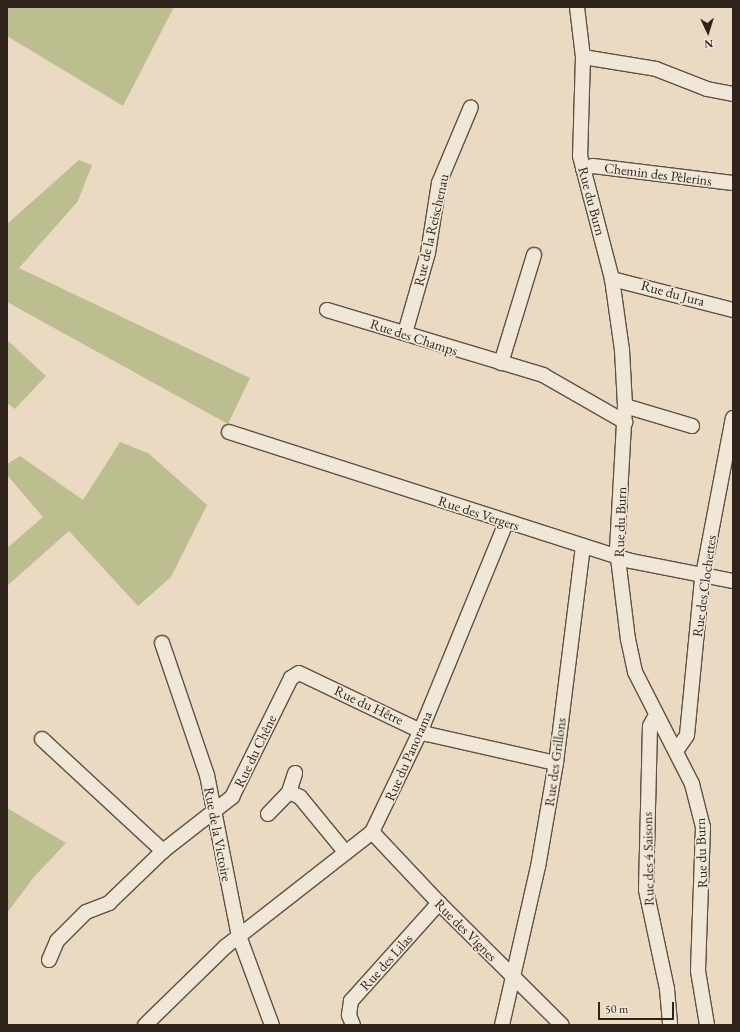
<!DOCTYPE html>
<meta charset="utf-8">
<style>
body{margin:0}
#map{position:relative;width:740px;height:1032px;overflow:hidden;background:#eadac2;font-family:"EB Garamond",serif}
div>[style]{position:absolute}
.green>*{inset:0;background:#bcbe90}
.roads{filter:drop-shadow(1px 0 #5e5145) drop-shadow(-1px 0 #5e5145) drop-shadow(0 1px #5e5145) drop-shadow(0 -1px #5e5145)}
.minor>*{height:14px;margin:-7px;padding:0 7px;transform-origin:7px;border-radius:7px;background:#f1e7d7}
span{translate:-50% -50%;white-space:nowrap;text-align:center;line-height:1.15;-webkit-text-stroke:3.5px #f1e7d7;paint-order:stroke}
.street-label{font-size:14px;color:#30231b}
.frame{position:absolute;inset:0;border:8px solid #30231b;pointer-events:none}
.north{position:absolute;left:688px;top:12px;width:40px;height:40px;-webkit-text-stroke:3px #f1e7d7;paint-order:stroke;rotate:176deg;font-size:11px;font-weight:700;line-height:16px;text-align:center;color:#30231b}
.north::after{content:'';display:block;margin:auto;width:14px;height:18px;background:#30231b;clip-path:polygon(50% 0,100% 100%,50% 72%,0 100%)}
.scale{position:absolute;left:598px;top:1002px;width:76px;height:18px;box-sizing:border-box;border:2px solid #30231b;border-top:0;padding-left:5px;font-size:12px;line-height:14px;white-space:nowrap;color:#30231b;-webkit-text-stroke:3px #f1e7d7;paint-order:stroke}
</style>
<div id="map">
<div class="green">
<i style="clip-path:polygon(7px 7px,174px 7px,123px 106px,7px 36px)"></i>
<i style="clip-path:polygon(79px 160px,92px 165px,78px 201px,19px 268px,250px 378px,228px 424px,7px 302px,7px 224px)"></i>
<i style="clip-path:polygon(7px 340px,46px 376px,15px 409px,7px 403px)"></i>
<i style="clip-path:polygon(120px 442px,148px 453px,207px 505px,171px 577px,138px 606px,69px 531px,7px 586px,7px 548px,43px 517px,7px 475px,7px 464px,20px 456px,83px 500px)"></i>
<i style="clip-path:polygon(7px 808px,66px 843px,34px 877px,7px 913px)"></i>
</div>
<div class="roads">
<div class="minor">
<i style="left:577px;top:7px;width:50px;rotate:83.2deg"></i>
<i style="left:583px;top:57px;width:99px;rotate:91.7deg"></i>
<i style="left:580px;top:156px;width:127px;rotate:75.4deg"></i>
<i style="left:612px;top:279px;width:72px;rotate:82deg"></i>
<i style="left:622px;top:350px;width:56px;rotate:86.9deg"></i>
<i style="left:625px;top:406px;width:144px;rotate:93.2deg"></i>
<i style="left:617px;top:550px;width:90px;rotate:83deg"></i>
<i style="left:628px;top:639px;width:34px;rotate:78deg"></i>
<i style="left:635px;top:672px;width:126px;rotate:63deg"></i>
<i style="left:692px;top:784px;width:44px;rotate:75.7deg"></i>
<i style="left:703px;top:827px;width:144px;rotate:92deg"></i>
<i style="left:698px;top:971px;width:55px;rotate:80.5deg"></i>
<i style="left:583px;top:57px;width:74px;rotate:9.3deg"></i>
<i style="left:656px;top:69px;width:55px;rotate:21.4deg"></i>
<i style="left:707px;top:89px;width:26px;rotate:11deg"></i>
<i style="left:583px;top:169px;width:10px;rotate:-17deg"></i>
<i style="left:593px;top:166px;width:141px;rotate:6.9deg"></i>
<i style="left:612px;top:279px;width:125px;rotate:14.4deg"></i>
<i style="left:327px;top:310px;width:226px;rotate:16.7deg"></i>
<i style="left:543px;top:375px;width:95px;rotate:29.8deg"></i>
<i style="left:405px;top:333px;width:83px;rotate:-74deg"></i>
<i style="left:428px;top:253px;width:71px;rotate:-81.1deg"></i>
<i style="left:439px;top:183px;width:82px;rotate:-67.2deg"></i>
<i style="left:501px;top:363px;width:113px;rotate:-73deg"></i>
<i style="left:625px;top:406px;width:70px;rotate:16.6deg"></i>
<i style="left:229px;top:432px;width:422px;rotate:17.8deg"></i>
<i style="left:631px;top:561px;width:104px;rotate:11.1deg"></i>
<i style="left:162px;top:643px;width:139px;rotate:71.2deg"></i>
<i style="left:207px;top:775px;width:164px;rotate:78.8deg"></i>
<i style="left:239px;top:936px;width:95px;rotate:69.7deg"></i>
<i style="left:655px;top:717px;width:10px;rotate:119deg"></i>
<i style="left:650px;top:726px;width:164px;rotate:91.4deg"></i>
<i style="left:646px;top:890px;width:101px;rotate:78deg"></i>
<i style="left:667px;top:989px;width:36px;rotate:85deg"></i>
<i style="left:42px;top:739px;width:165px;rotate:42.8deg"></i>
<i style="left:676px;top:751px;width:19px;rotate:-55deg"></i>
<i style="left:687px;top:735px;width:156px;rotate:-84.5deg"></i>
<i style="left:702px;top:580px;width:165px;rotate:-79.2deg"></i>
<i style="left:289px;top:792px;width:12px;rotate:24deg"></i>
<i style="left:300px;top:797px;width:72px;rotate:50.6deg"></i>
<i style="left:268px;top:814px;width:30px;rotate:-46deg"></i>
<i style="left:289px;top:792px;width:20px;rotate:-72deg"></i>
<i style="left:372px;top:832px;width:98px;rotate:46.7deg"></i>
<i style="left:439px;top:903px;width:173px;rotate:44.8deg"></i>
<i style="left:49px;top:960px;width:21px;rotate:-67deg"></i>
<i style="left:57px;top:941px;width:41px;rotate:-45deg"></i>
<i style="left:86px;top:912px;width:25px;rotate:-21deg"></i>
<i style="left:109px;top:903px;width:75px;rotate:-43.9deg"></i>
<i style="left:163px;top:851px;width:88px;rotate:-38deg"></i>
<i style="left:232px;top:797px;width:133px;rotate:-63.6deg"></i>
<i style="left:291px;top:678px;width:9px;rotate:-32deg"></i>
<i style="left:299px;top:673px;width:142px;rotate:25.5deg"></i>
<i style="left:427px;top:734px;width:132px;rotate:12.7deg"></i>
<i style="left:145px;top:1025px;width:112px;rotate:-44.3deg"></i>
<i style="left:225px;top:947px;width:187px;rotate:-38deg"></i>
<i style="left:372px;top:832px;width:113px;rotate:-64.3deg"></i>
<i style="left:421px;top:730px;width:224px;rotate:-67.7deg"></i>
<i style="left:353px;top:1025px;width:11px;rotate:-112deg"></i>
<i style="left:349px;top:1015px;width:14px;rotate:-82deg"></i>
<i style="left:351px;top:1001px;width:132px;rotate:-48.1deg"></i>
<i style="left:502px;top:1025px;width:162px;rotate:-77.2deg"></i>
<i style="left:538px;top:867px;width:106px;rotate:-80.2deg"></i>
<i style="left:556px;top:763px;width:219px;rotate:-82.9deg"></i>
</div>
</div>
<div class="street-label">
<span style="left:658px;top:174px;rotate:7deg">Chemin des Pèlerins</span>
<span style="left:592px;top:201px;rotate:75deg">Rue du Burn</span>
<span style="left:431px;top:230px;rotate:-77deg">Rue de la Reischenau</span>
<span style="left:673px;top:293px;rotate:15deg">Rue du Jura</span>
<span style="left:414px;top:337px;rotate:18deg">Rue des Champs</span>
<span style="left:479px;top:513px;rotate:18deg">Rue des Vergers</span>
<span style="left:620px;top:522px;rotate:-88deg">Rue du Burn</span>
<span style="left:704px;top:586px;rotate:-82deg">Rue des Clochettes</span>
<span style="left:369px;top:705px;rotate:25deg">Rue du Hêtre</span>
<span style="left:255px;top:751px;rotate:-64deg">Rue du Chêne</span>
<span style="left:408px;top:756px;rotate:-66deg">Rue du Panorama</span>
<span style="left:555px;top:762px;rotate:-82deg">Rue des Grillons</span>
<span style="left:218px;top:834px;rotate:79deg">Rue de la Victoire</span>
<span style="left:701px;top:853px;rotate:-92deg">Rue du Burn</span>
<span style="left:648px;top:859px;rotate:-91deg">Rue des 4 Saisons</span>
<span style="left:466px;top:930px;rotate:45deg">Rue des Vignes</span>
<span style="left:386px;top:962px;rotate:-48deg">Rue des Lilas</span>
</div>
<div class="frame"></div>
<div class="north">N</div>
<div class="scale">50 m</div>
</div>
